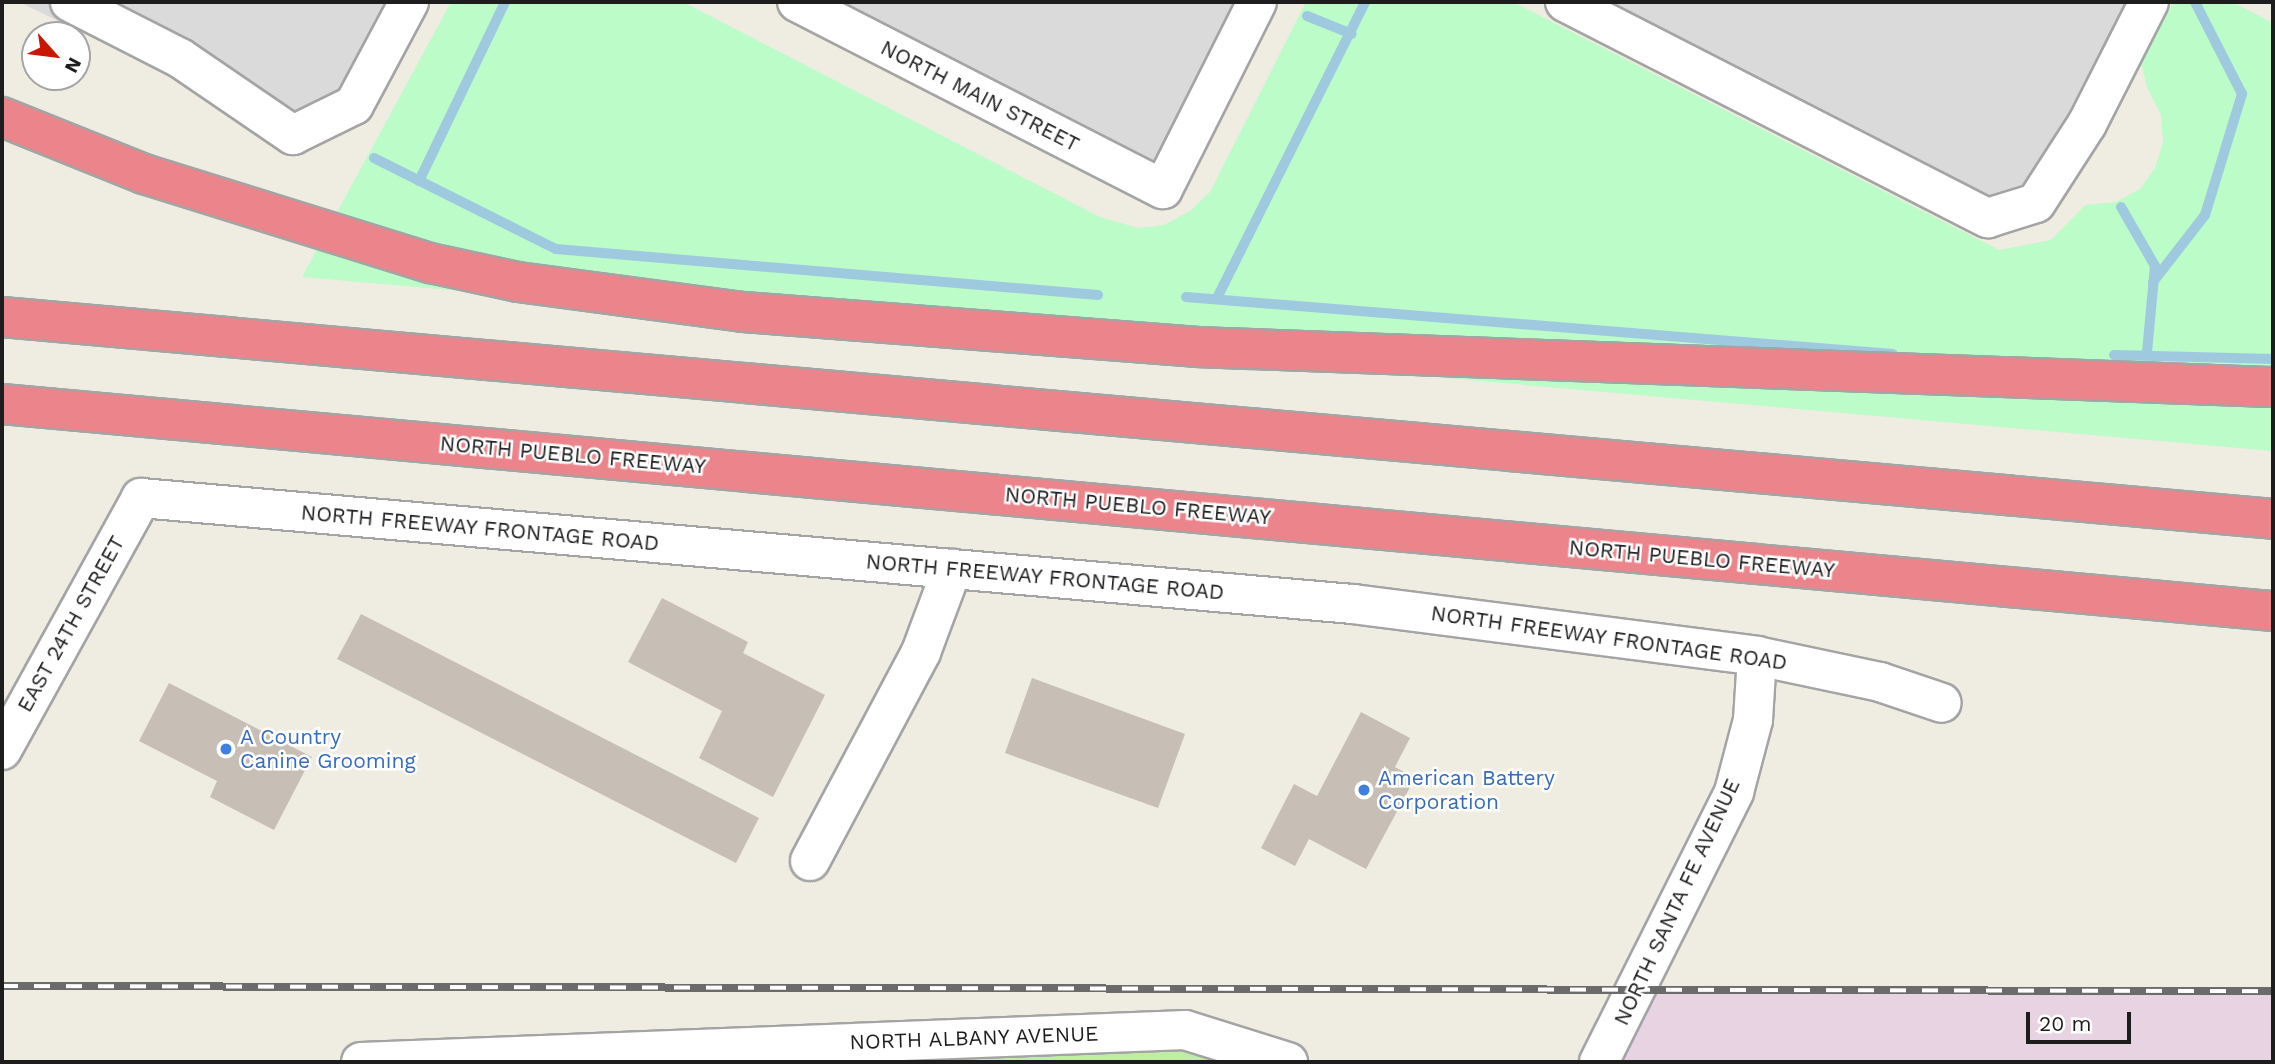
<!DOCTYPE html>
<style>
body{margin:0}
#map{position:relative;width:2275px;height:1064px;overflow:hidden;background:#efece2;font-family:"Work Sans",sans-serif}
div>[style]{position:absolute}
.residential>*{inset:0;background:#dbdada}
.industrial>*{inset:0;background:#e8d3e2}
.grass>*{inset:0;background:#bfeda4}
.park>*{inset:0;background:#bbfcc8}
.stream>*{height:10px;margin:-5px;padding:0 5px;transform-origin:5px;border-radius:5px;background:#9fc9df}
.building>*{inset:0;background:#c7bfb5}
.roads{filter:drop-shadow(2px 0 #a4a4a4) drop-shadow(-2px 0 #a4a4a4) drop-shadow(0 2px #a4a4a4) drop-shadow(0 -2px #a4a4a4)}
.minor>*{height:38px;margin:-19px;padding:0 19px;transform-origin:19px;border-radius:19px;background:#fff}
.highway>*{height:38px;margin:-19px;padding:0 19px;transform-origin:19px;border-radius:19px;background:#eb848b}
.rail>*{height:8px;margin-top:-4px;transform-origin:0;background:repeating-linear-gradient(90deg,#fff 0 16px,#6b6b6b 0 32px);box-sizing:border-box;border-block:2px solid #6b6b6b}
.dots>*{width:19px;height:19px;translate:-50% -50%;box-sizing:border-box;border:4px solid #fff;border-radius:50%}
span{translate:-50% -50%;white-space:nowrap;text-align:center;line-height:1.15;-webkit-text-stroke:5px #fff;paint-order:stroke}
.street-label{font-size:21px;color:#1d1d1d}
.shop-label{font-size:21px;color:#366cbe}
.left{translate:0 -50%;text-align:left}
.frame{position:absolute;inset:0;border:4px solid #1d1d1d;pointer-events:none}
.north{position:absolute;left:21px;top:21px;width:70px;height:70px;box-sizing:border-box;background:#fff;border:2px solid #a5a5a5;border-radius:50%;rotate:118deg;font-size:19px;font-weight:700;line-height:28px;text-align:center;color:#1d1d1d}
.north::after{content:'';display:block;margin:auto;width:24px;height:32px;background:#ca1800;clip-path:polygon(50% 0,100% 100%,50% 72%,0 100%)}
.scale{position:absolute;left:2026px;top:1012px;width:105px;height:32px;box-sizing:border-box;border:4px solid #1d1d1d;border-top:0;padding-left:9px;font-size:21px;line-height:24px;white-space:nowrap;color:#1d1d1d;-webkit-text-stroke:5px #fff;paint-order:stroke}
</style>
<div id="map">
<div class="residential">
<i style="clip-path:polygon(19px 2px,409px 2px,354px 105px,293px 135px)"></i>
<i style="clip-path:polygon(797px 2px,1257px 2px,1163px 189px)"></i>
<i style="clip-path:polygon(1565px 2px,2149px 2px,2036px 203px,1988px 218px)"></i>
</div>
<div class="industrial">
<i style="clip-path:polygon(1636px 990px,2273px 991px,2273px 1062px,1599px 1062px)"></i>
</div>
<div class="grass">
<i style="clip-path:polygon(1185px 1030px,1288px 1062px,361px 1062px)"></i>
</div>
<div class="park">
<i style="clip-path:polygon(451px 2px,683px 2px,1100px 217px,1138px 228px,1164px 225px,1190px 211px,1210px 192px,1306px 2px,1513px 2px,1999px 250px,2051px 240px,2085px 205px,2116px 202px,2140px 189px,2155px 168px,2163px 142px,2161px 115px,2147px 87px,2140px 60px,2174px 2px,2232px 2px,2273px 23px,2273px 451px,302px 277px)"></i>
</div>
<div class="stream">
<i style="left:1307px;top:16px;width:48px;rotate:21.8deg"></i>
<i style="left:374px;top:158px;width:203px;rotate:26.6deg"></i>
<i style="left:556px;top:249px;width:544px;rotate:4.85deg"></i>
<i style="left:419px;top:181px;width:199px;rotate:-64.3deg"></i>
<i style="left:2121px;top:207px;width:68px;rotate:60deg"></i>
<i style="left:2155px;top:266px;width:87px;rotate:95.3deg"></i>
<i style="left:2153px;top:282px;width:85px;rotate:-52.2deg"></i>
<i style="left:2205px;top:215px;width:127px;rotate:-73deg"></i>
<i style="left:2242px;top:94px;width:103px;rotate:-117.1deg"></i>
<i style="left:1218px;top:296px;width:329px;rotate:-63.4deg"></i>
<i style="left:1186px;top:297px;width:709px;rotate:4.61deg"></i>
<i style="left:2114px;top:355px;width:159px;rotate:1.4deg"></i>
</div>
<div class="building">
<i style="clip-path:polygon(662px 598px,748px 642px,743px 653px,825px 695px,773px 797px,699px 758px,722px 711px,628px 662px)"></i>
<i style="clip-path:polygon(361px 614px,759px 818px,736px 863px,337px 659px)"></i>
<i style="clip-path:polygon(1032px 678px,1185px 734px,1158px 808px,1005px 753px)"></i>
<i style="clip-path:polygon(169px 683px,312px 757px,274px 830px,210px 797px,217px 781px,139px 741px)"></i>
<i style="clip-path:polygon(1361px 712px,1410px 738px,1395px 767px,1415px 778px,1366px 869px,1309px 839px,1295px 866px,1261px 848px,1294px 784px,1317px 796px)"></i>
</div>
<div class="roads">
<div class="minor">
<i style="left:70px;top:2px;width:123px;rotate:27deg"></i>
<i style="left:180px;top:58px;width:137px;rotate:34.3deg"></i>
<i style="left:293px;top:135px;width:68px;rotate:-26.2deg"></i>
<i style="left:354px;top:105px;width:117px;rotate:-61.9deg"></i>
<i style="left:797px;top:2px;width:411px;rotate:27.1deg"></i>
<i style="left:1163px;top:189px;width:209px;rotate:-63.3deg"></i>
<i style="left:1565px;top:2px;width:475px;rotate:27.1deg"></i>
<i style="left:1988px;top:218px;width:50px;rotate:-17.4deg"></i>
<i style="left:2036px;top:203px;width:94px;rotate:-57.2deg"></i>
<i style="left:2087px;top:124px;width:137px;rotate:-63.1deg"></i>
<i style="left:2px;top:750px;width:288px;rotate:-61.1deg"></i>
<i style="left:141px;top:498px;width:1217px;rotate:5deg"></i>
<i style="left:1353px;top:604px;width:407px;rotate:7.3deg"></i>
<i style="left:1757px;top:656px;width:126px;rotate:11.9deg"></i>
<i style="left:1880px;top:682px;width:65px;rotate:18.7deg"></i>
<i style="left:810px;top:861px;width:237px;rotate:-62deg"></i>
<i style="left:921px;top:652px;width:89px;rotate:-69.5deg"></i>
<i style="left:361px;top:1062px;width:825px;rotate:-2.22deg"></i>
<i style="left:1185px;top:1030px;width:108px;rotate:17.3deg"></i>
<i style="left:1599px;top:1062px;width:302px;rotate:-63.4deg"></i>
<i style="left:1734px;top:792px;width:74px;rotate:-75.2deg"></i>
<i style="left:1753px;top:720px;width:64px;rotate:-86.4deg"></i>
</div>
<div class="highway">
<i style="left:2px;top:117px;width:153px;rotate:21.9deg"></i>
<i style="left:144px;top:174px;width:300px;rotate:17.3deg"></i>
<i style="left:430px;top:263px;width:90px;rotate:12.2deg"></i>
<i style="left:518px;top:282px;width:227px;rotate:7.6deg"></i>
<i style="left:743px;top:312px;width:454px;rotate:4.4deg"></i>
<i style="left:1196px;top:347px;width:1078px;rotate:2.13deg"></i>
<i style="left:2px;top:317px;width:2280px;rotate:5.08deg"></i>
<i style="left:2px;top:404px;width:2280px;rotate:5.21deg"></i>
</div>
</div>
<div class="rail">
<i style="left:2px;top:986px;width:2271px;rotate:0.13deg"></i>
</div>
<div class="dots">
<i style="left:226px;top:749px;background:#3f7fe0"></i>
<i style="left:1364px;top:790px;background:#3f7fe0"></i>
</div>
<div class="street-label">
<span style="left:980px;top:96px;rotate:27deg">NORTH MAIN STREET</span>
<span style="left:573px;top:455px;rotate:5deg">NORTH PUEBLO FREEWAY</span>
<span style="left:1138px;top:506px;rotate:5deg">NORTH PUEBLO FREEWAY</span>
<span style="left:480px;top:528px;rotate:5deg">NORTH FREEWAY FRONTAGE ROAD</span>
<span style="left:1702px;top:559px;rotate:5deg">NORTH PUEBLO FREEWAY</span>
<span style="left:1045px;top:577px;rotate:5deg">NORTH FREEWAY FRONTAGE ROAD</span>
<span style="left:71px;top:624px;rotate:-61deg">EAST 24TH STREET</span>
<span style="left:1609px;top:638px;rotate:8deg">NORTH FREEWAY FRONTAGE ROAD</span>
<span style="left:1677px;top:902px;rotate:-65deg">NORTH SANTA FE AVENUE</span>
<span style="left:974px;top:1038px;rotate:-2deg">NORTH ALBANY AVENUE</span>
</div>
<div class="shop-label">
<span class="left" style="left:240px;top:749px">A Country<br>Canine Grooming</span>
<span class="left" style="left:1378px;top:790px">American Battery<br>Corporation</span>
</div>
<div class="frame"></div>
<div class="north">N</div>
<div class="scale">20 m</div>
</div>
